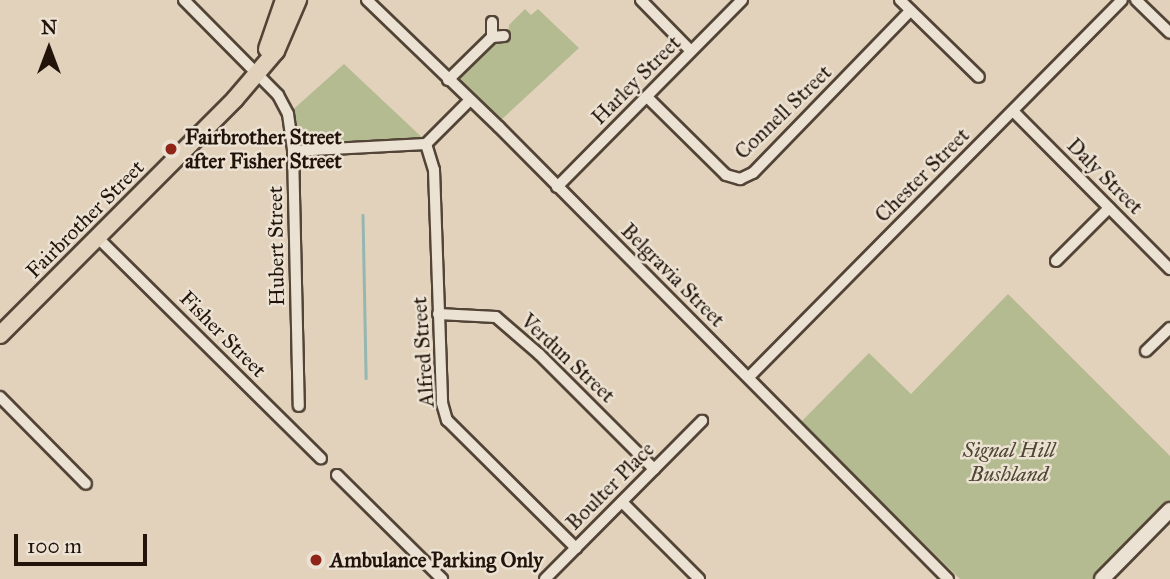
<!DOCTYPE html>
<style>
body{margin:0}
#map{position:relative;width:1170px;height:579px;overflow:hidden;background:#e2d2bb;font-family:"IM FELL Great Primer",serif}
div>[style]{position:absolute}
.green>*{inset:0;background:#b4bb90}
.stream>*{height:2.5px;margin:-1.25px;padding:0 1.25px;transform-origin:1.25px;border-radius:1.25px;background:#95b7b2}
.roads{filter:drop-shadow(2px 0 #524436) drop-shadow(-2px 0 #524436) drop-shadow(0 2px #524436) drop-shadow(0 -2px #524436)}
.minor>*{height:10px;margin:-5px;padding:0 5px;transform-origin:5px;border-radius:5px;background:#ece2d3}
.secondary>*{height:14px;margin:-7px;padding:0 7px;transform-origin:7px;border-radius:7px;background:#ece2d3}
.primary>*{height:16px;margin:-8px;padding:0 8px;transform-origin:8px;border-radius:8px;background:#e2d2bb}
.dots>*{width:19px;height:19px;translate:-50% -50%;box-sizing:border-box;border:4px solid #ece2d3;border-radius:50%}
span{translate:-50% -50%;white-space:nowrap;text-align:center;line-height:1.15;-webkit-text-stroke:5px #ece2d3;paint-order:stroke}
.street-label{font-size:21px;color:#22140a}
.poi-label{font-size:21px;color:#22140a;font-weight:700}
.left{translate:0 -50%;text-align:left}
.park-label{font-size:21px;color:#4e4632;font-style:italic}
.north{position:absolute;left:14px;top:14px;width:70px;height:70px;-webkit-text-stroke:5px #ece2d3;paint-order:stroke;rotate:0deg;font-size:19px;font-weight:700;line-height:28px;text-align:center;color:#22140a}
.north::after{content:'';display:block;margin:auto;width:24px;height:32px;background:#22140a;clip-path:polygon(50% 0,100% 100%,50% 72%,0 100%)}
.scale{position:absolute;left:14px;top:534px;width:133px;height:32px;box-sizing:border-box;border:4px solid #22140a;border-top:0;padding-left:9px;font-size:21px;line-height:24px;white-space:nowrap;color:#22140a;-webkit-text-stroke:5px #ece2d3;paint-order:stroke}
</style>
<div id="map">
<div class="green">
<i style="clip-path:polygon(525px 9px,531px 15px,538px 9px,579px 48px,500px 121px,460px 81px,461px 71px,492px 42px,508px 40px,509px 25px)"></i>
<i style="clip-path:polygon(344px 64px,428px 143px,293px 151px,288px 114px)"></i>
<i style="clip-path:polygon(1008px 294px,1170px 456px,1170px 502px,1092px 579px,960px 579px,801px 422px,869px 353px,911px 394px)"></i>
</div>
<div class="stream">
<i style="left:363px;top:215px;width:163px;rotate:88.9deg"></i>
</div>
<div class="roads">
<div class="minor">
<i style="left:184px;top:0;width:134px;rotate:45.3deg"></i>
<i style="left:278px;top:95px;width:21px;rotate:62deg"></i>
<i style="left:288px;top:114px;width:37px;rotate:82deg"></i>
<i style="left:293px;top:151px;width:255px;rotate:88.7deg"></i>
<i style="left:367px;top:0;width:183px;rotate:43.9deg"></i>
<i style="left:499px;top:127px;width:637px;rotate:45.19deg"></i>
<i style="left:641px;top:0;width:71px;rotate:45.6deg"></i>
<i style="left:900px;top:0;width:110px;rotate:44.3deg"></i>
<i style="left:1136px;top:0;width:47px;rotate:44.1deg"></i>
<i style="left:492px;top:37px;width:12px;rotate:-5deg"></i>
<i style="left:448px;top:80px;width:62px;rotate:-44.3deg"></i>
<i style="left:492px;top:37px;width:15px;rotate:-90deg"></i>
<i style="left:647px;top:97px;width:111px;rotate:44.6deg"></i>
<i style="left:726px;top:175px;width:15px;rotate:16deg"></i>
<i style="left:740px;top:179px;width:14px;rotate:-25deg"></i>
<i style="left:753px;top:173px;width:226px;rotate:-45.9deg"></i>
<i style="left:1013px;top:111px;width:223px;rotate:45.2deg"></i>
<i style="left:426px;top:144px;width:27px;rotate:73deg"></i>
<i style="left:434px;top:170px;width:233px;rotate:88deg"></i>
<i style="left:442px;top:403px;width:18px;rotate:74deg"></i>
<i style="left:447px;top:420px;width:182px;rotate:44.8deg"></i>
<i style="left:293px;top:151px;width:133px;rotate:-3deg"></i>
<i style="left:426px;top:144px;width:62px;rotate:-45deg"></i>
<i style="left:557px;top:187px;width:263px;rotate:-45.3deg"></i>
<i style="left:97px;top:237px;width:315px;rotate:44.7deg"></i>
<i style="left:1056px;top:261px;width:75px;rotate:-45deg"></i>
<i style="left:438px;top:314px;width:58px;rotate:3deg"></i>
<i style="left:496px;top:317px;width:57px;rotate:40.7deg"></i>
<i style="left:539px;top:354px;width:163px;rotate:45deg"></i>
<i style="left:1146px;top:351px;width:33px;rotate:-44deg"></i>
<i style="left:749px;top:377px;width:530px;rotate:-45.31deg"></i>
<i style="left:0;top:397px;width:122px;rotate:45.3deg"></i>
<i style="left:337px;top:475px;width:148px;rotate:44.7deg"></i>
<i style="left:622px;top:502px;width:109px;rotate:45deg"></i>
<i style="left:545px;top:579px;width:223px;rotate:-45.2deg"></i>
</div>
<div class="secondary">
<i style="left:1102px;top:579px;width:97px;rotate:-45.4deg"></i>
</div>
<div class="primary">
<i style="left:267px;top:49px;width:52px;rotate:-70.9deg"></i>
<i style="left:0;top:335px;width:333px;rotate:-45.1deg"></i>
<i style="left:235px;top:99px;width:63px;rotate:-49.5deg"></i>
<i style="left:276px;top:51px;width:56px;rotate:-66.7deg"></i>
</div>
</div>
<div class="dots">
<i style="left:171px;top:149px;background:#8f2418"></i>
<i style="left:316px;top:560px;background:#8f2418"></i>
</div>
<div class="street-label">
<span style="left:636px;top:80px;rotate:-45deg">Harley Street</span>
<span style="left:783px;top:112px;rotate:-44deg">Connell Street</span>
<span style="left:922px;top:175px;rotate:-45deg">Chester Street</span>
<span style="left:1105px;top:176px;rotate:45deg">Daly Street</span>
<span style="left:85px;top:219px;rotate:-45deg">Fairbrother Street</span>
<span style="left:276px;top:246px;rotate:-91deg">Hubert Street</span>
<span style="left:673px;top:275px;rotate:45deg">Belgravia Street</span>
<span style="left:223px;top:334px;rotate:45deg">Fisher Street</span>
<span style="left:423px;top:352px;rotate:-94deg">Alfred Street</span>
<span style="left:568px;top:358px;rotate:43deg">Verdun Street</span>
<span style="left:610px;top:486px;rotate:-45deg">Boulter Place</span>
</div>
<div class="poi-label">
<span class="left" style="left:185px;top:149px">Fairbrother Street<br>after Fisher Street</span>
<span class="left" style="left:330px;top:560px">Ambulance Parking Only</span>
</div>
<div class="park-label">
<span style="left:1009px;top:462px">Signal Hill<br>Bushland</span>
</div>
<div class="north">N</div>
<div class="scale">100 m</div>
</div>
